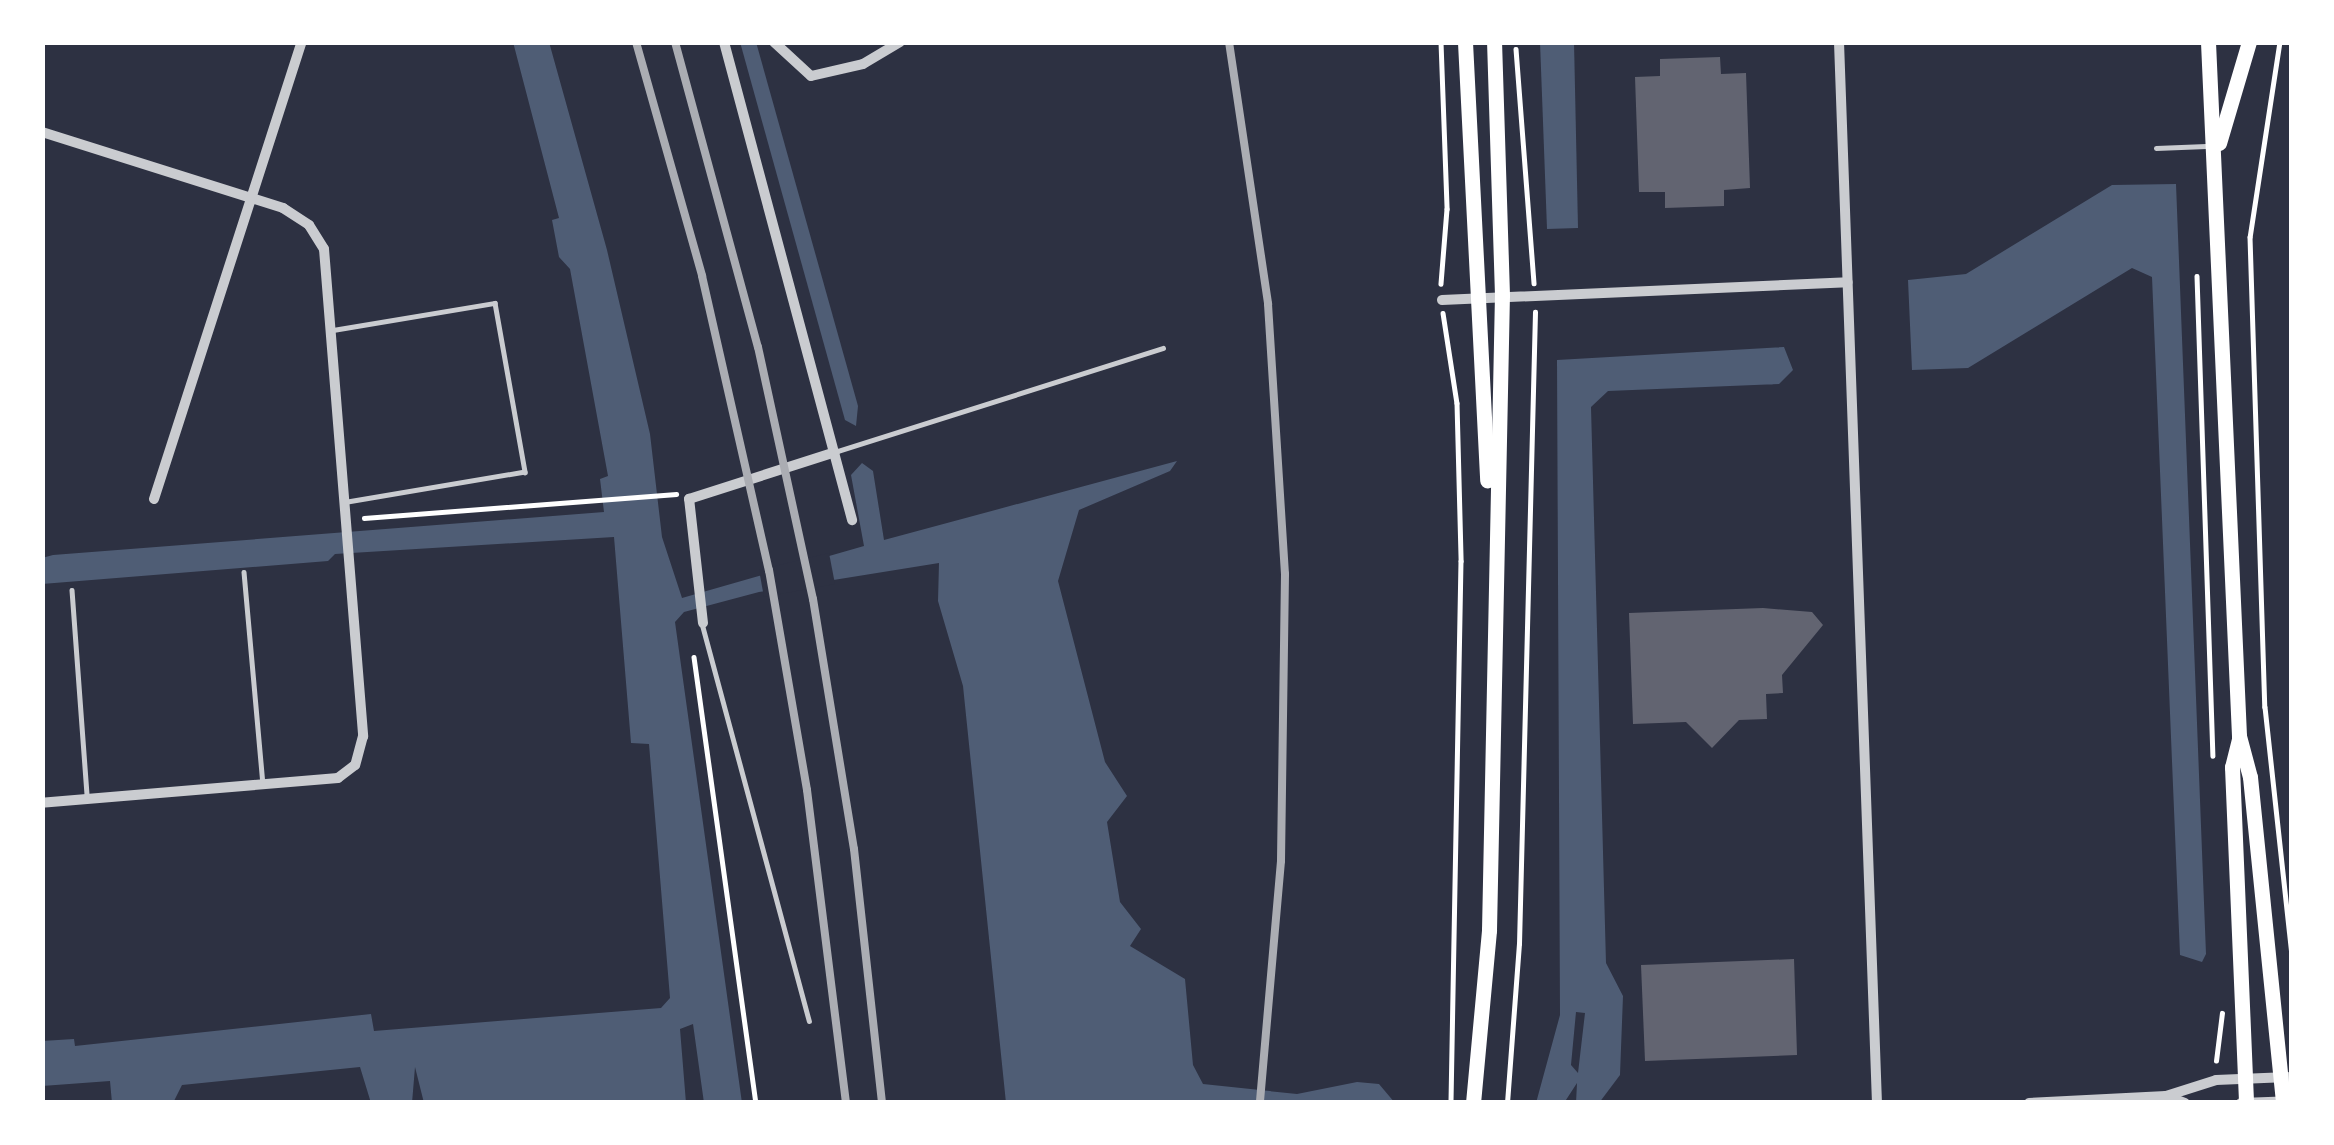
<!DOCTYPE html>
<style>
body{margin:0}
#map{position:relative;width:2334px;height:1145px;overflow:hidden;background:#2d3142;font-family:Commissioner,sans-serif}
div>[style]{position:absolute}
.water>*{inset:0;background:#4f5d75}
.pier>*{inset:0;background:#2d3142}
.building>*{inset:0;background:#626471}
.path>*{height:4.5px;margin:-2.25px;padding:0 2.25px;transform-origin:2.25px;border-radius:2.25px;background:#fff}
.service>*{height:4.5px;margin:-2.25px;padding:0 2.25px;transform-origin:2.25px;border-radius:2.25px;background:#caccd0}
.minor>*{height:10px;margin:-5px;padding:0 5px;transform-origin:5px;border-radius:5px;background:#caccd0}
.secondary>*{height:15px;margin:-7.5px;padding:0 7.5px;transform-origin:7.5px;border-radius:7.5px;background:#fff}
.rail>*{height:8px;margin:-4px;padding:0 4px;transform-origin:4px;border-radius:4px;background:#abadb3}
span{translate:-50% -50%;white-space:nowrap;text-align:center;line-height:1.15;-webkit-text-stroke:12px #fff;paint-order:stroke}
.frame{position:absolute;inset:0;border:45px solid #fff;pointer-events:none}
</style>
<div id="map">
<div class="water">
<i style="clip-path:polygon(513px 42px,549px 42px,607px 250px,650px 434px,662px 537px,682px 598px,864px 546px,851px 475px,862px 463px,873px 471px,884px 540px,1177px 461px,1170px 471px,1079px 510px,1058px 581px,1105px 762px,1127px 796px,1107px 822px,1120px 902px,1141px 929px,1130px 946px,1185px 979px,1193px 1065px,1203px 1084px,1297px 1094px,1357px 1082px,1379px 1084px,1395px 1103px,1006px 1103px,963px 686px,938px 601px,939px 563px,759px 592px,684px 612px,675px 622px,742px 1103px,704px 1103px,693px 1024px,680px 1029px,686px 1103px,424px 1103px,415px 1067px,412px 1103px,371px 1103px,360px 1067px,182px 1085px,173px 1103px,112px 1103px,110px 1081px,42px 1086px,42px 1041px,74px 1039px,75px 1046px,371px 1014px,374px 1031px,661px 1008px,670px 998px,649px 744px,631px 743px,614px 537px,335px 554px,328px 561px,42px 584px,42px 558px,53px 555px,604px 512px,600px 479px,608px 476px,570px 269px,559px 257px,552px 220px,559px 218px)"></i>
<i style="clip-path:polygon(740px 42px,756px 42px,858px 406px,856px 426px,845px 420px)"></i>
<i style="clip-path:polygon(1540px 42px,1574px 42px,1578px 228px,1547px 229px)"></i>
<i style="clip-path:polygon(2176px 184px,2206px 954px,2202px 962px,2180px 955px,2152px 277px,2132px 268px,1968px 368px,1912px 370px,1908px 280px,1966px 274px,2112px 185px)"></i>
<i style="clip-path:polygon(evenodd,1784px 347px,1793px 370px,1779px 384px,1608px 391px,1591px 407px,1606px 963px,1623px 996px,1620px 1075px,1599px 1103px,1576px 1103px,1577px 1083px,1564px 1103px,1536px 1103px,1560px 1015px,1557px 360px,1784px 347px,1576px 1012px,1585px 1013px,1578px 1073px,1571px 1065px,1576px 1012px)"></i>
</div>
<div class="pier">
<i style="clip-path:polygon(829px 553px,835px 584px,764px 597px,759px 570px)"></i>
</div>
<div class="building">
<i style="clip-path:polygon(1720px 57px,1721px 74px,1746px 73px,1750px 188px,1724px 190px,1724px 206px,1665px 208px,1665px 192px,1639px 192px,1635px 77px,1660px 76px,1660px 59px)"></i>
<i style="clip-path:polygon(1763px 608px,1812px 612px,1823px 625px,1782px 675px,1783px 693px,1766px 694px,1767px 719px,1739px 720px,1712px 748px,1686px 722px,1633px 724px,1629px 613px)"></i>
<i style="clip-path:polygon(1794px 959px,1797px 1055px,1645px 1061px,1641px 965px)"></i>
</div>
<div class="path">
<i style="left:1441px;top:42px;width:167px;rotate:87.9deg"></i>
<i style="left:1447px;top:209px;width:75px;rotate:94.6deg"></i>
<i style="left:2280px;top:42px;width:197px;rotate:98.7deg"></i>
<i style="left:2250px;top:237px;width:470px;rotate:88.2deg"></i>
<i style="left:2265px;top:707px;width:249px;rotate:83.8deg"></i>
<i style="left:1516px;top:49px;width:235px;rotate:85.6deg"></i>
<i style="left:2197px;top:276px;width:480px;rotate:88.1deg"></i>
<i style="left:1443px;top:313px;width:91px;rotate:81.2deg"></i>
<i style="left:1457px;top:403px;width:158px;rotate:88.5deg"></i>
<i style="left:1461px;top:561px;width:542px;rotate:91.06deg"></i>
<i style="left:364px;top:518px;width:313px;rotate:-4.4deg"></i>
<i style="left:694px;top:657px;width:450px;rotate:82.1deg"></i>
<i style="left:2216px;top:1061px;width:48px;rotate:-82.9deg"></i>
<i style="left:1507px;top:1103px;width:159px;rotate:-85.7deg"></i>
<i style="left:1519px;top:944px;width:632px;rotate:-88.55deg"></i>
</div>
<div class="service">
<i style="left:2156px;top:148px;width:50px;rotate:-2.3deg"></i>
<i style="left:333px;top:330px;width:164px;rotate:-9.5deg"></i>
<i style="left:495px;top:303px;width:172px;rotate:79.9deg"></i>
<i style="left:525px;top:472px;width:181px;rotate:170.4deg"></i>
<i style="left:835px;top:452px;width:344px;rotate:-17.6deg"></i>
<i style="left:244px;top:572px;width:214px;rotate:84.9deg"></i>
<i style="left:72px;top:590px;width:205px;rotate:85.8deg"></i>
<i style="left:703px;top:627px;width:408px;rotate:74.9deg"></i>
</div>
<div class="minor">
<i style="left:724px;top:42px;width:495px;rotate:75deg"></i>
<i style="left:774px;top:42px;width:50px;rotate:42.6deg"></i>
<i style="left:811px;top:76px;width:53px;rotate:-13deg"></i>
<i style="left:863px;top:64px;width:43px;rotate:-30.7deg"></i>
<i style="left:1839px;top:42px;width:1062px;rotate:87.95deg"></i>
<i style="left:42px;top:132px;width:253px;rotate:17.5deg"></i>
<i style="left:283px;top:208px;width:31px;rotate:33deg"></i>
<i style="left:309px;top:225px;width:28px;rotate:58deg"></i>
<i style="left:324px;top:249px;width:489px;rotate:85.4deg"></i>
<i style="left:363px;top:736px;width:30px;rotate:105deg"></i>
<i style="left:355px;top:765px;width:21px;rotate:143deg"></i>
<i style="left:338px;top:778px;width:297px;rotate:175.2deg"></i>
<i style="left:1442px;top:300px;width:406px;rotate:-2.5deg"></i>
<i style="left:154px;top:499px;width:480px;rotate:-72.1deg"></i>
<i style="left:703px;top:623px;width:125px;rotate:-96.4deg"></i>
<i style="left:689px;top:499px;width:153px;rotate:-17.8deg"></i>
<i style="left:2166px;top:1096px;width:20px;rotate:20deg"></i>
<i style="left:2029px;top:1103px;width:137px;rotate:-2.9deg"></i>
<i style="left:2166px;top:1096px;width:52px;rotate:-17.7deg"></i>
<i style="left:2216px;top:1080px;width:76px;rotate:-2.3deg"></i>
<i style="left:2241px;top:1103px;width:51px;rotate:-2.2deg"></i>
</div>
<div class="secondary">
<i style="left:1465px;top:42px;width:439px;rotate:87.1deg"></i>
<i style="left:2208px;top:42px;width:695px;rotate:87.44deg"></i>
<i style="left:2239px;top:736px;width:42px;rotate:75deg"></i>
<i style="left:2250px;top:777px;width:328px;rotate:84.2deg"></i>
<i style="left:2219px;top:143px;width:105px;rotate:-73.5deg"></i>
<i style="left:2239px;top:739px;width:29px;rotate:104deg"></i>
<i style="left:2232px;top:767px;width:336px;rotate:87.6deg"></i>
<i style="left:1473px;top:1103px;width:174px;rotate:-84.7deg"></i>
<i style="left:1489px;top:930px;width:635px;rotate:-88.83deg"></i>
<i style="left:1502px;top:295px;width:253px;rotate:-91.8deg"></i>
</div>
<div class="rail">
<i style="left:636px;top:42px;width:243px;rotate:74.2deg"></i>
<i style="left:702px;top:276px;width:302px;rotate:77.2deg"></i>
<i style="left:769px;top:570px;width:223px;rotate:80.2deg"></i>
<i style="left:807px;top:790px;width:315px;rotate:82.9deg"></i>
<i style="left:675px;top:42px;width:316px;rotate:74.8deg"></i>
<i style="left:758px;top:347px;width:258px;rotate:77.7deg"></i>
<i style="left:813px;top:599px;width:253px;rotate:80.7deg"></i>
<i style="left:854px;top:849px;width:256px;rotate:83.7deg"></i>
<i style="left:1229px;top:42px;width:265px;rotate:81.5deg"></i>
<i style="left:1268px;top:304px;width:271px;rotate:86.4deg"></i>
<i style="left:1285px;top:574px;width:287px;rotate:90.8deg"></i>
<i style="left:1281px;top:861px;width:243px;rotate:95deg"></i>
</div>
<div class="frame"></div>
</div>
